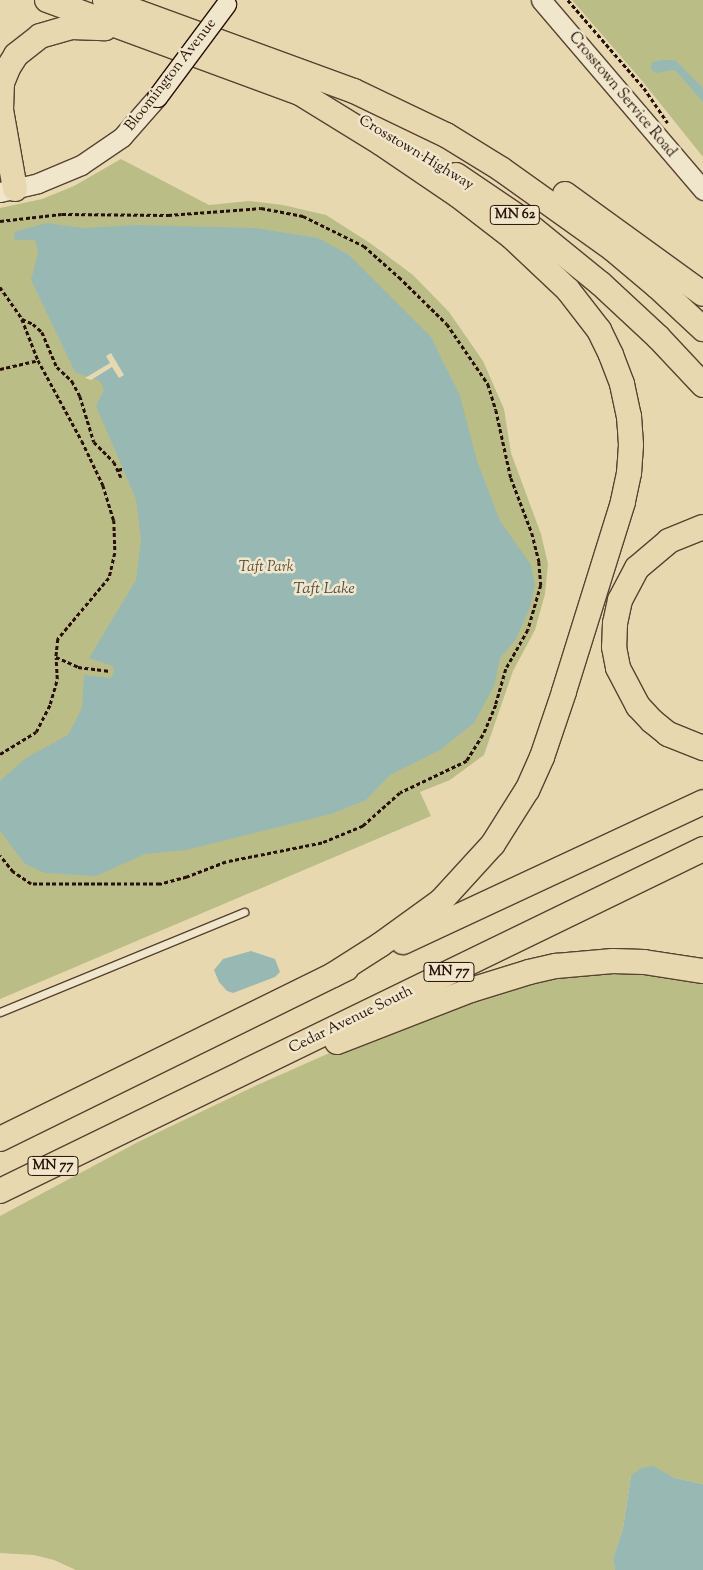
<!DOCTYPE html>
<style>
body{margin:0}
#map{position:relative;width:703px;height:1570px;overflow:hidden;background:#e7d8b0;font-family:"Sorts Mill Goudy",serif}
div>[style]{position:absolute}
.green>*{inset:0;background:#bbbd87}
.water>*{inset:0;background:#98b8b3}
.pier>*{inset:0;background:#e7d8b0}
.path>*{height:2.5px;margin-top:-1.25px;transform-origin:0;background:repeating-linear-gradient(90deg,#291007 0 4px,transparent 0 6.5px)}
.roads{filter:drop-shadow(1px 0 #584231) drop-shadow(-1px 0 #584231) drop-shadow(0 1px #584231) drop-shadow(0 -1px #584231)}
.lane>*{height:7px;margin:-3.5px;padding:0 3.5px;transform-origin:3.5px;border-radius:3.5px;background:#efe6cc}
.secondary>*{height:19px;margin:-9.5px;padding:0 9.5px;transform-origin:9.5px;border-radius:9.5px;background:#efe6cc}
.highway>*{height:24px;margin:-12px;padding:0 12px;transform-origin:12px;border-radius:12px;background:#e7d8b0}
.bridges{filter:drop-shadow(1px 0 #291007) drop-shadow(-1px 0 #291007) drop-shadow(0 1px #291007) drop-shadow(0 -1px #291007)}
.secondary-bridge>*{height:19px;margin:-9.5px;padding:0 9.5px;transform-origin:9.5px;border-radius:9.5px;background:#efe6cc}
span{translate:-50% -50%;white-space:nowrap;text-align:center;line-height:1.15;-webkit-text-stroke:5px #efe6cc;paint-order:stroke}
.shield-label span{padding:1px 4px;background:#efe6cc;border:1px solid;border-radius:4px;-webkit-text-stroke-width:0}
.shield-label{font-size:14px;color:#291007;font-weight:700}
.street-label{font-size:15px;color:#291007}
.park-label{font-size:15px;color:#5c4d34;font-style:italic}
.water-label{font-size:16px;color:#504b43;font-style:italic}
</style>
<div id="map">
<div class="green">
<i style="clip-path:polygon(572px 0,703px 0,703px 157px,643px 82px)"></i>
<i style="clip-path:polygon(121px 159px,209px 205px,249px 201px,283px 205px,326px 215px,370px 243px,413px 275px,449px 312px,483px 361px,504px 409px,511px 453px,541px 534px,548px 564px,545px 594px,535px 630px,513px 671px,484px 755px,450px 780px,420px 792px,431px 816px,0 999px,0 208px,42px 199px,74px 186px)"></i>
<i style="clip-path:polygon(606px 967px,703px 976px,703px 1484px,675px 1478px,653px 1467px,631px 1476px,623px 1528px,613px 1559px,615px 1570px,76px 1570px,54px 1560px,34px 1555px,0 1553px,0 1216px,138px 1142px,255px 1086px,379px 1031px,499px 985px)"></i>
</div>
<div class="water">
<i style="clip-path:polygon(660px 60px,675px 60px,703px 88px,703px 102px,675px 70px,655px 73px,651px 69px,651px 63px)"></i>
<i style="clip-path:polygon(46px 223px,83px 228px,136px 225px,255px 228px,318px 238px,349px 255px,431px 337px,460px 396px,477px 461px,500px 521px,531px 565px,535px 586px,529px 610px,516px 639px,500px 658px,494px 686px,474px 723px,440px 750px,390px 775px,366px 800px,331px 814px,186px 850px,145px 854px,96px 876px,45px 873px,25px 864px,0 831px,0 781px,26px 758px,68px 735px,82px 708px,84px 675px,111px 678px,114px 672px,113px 666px,89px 658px,136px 580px,141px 539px,136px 499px,96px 406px,104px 390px,100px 381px,75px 372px,31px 280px,38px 253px,35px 240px,14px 240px,15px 232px)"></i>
<i style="clip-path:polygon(251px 951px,275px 959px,280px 972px,275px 977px,233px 993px,227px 991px,219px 982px,214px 970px,223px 959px)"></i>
<i style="clip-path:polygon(653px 1466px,675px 1478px,703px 1484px,703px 1570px,615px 1570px,613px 1559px,623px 1528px,631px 1476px,641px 1468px)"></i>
</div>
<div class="pier">
<i style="clip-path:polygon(111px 353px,124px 375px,119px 378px,112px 367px,91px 380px,85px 378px,110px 363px,106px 356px)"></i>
</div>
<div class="path">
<i style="left:568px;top:0;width:116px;rotate:49.2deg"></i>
<i style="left:644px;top:88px;width:42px;rotate:55.6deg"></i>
<i style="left:0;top:221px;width:62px;rotate:-6.4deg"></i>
<i style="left:62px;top:214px;width:106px;rotate:0.5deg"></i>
<i style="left:168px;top:215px;width:93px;rotate:-4.3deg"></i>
<i style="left:261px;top:208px;width:43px;rotate:10.8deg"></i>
<i style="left:303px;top:216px;width:68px;rotate:26.2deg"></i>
<i style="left:364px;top:246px;width:47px;rotate:41.5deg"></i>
<i style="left:399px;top:277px;width:67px;rotate:44.4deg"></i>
<i style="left:447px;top:324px;width:73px;rotate:55.7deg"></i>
<i style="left:488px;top:384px;width:27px;rotate:73deg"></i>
<i style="left:496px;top:410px;width:70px;rotate:77.6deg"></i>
<i style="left:511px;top:478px;width:59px;rotate:69.1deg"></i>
<i style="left:532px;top:533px;width:30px;rotate:76deg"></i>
<i style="left:539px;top:562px;width:23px;rotate:85deg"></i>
<i style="left:541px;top:585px;width:47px;rotate:106.1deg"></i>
<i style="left:528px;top:630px;width:45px;rotate:119.4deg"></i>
<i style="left:506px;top:669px;width:37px;rotate:106deg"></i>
<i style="left:496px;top:705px;width:33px;rotate:113deg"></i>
<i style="left:483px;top:735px;width:31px;rotate:122deg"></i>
<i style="left:467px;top:761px;width:74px;rotate:154.5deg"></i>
<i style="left:400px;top:793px;width:50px;rotate:138.3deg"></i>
<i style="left:363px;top:826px;width:44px;rotate:157.5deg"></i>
<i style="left:322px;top:843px;width:98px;rotate:168.8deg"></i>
<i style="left:226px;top:862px;width:42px;rotate:159deg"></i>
<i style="left:187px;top:877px;width:28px;rotate:165deg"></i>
<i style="left:160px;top:884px;width:129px;rotate:180deg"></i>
<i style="left:31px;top:884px;width:22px;rotate:-146deg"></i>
<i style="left:13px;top:872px;width:21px;rotate:-129deg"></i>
<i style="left:0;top:287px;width:39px;rotate:55deg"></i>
<i style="left:22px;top:319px;width:44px;rotate:68.7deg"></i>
<i style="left:38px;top:360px;width:92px;rotate:61.5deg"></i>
<i style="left:82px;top:441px;width:49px;rotate:64.5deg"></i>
<i style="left:103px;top:485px;width:37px;rotate:73deg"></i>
<i style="left:114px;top:520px;width:33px;rotate:88deg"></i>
<i style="left:115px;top:553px;width:26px;rotate:103deg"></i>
<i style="left:109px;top:578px;width:80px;rotate:129.9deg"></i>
<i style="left:58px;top:639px;width:18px;rotate:96deg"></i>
<i style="left:56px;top:657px;width:24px;rotate:24deg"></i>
<i style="left:78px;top:667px;width:32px;rotate:7deg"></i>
<i style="left:22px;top:319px;width:12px;rotate:24deg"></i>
<i style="left:33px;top:324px;width:12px;rotate:42deg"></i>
<i style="left:42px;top:332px;width:38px;rotate:67deg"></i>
<i style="left:57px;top:367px;width:21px;rotate:43deg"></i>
<i style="left:72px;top:381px;width:17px;rotate:62deg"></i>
<i style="left:80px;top:396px;width:48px;rotate:73.1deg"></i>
<i style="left:94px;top:442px;width:28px;rotate:45deg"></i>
<i style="left:114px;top:462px;width:17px;rotate:65deg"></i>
<i style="left:0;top:369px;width:39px;rotate:-13deg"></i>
<i style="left:118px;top:470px;width:6px;rotate:-18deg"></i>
<i style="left:0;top:754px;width:42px;rotate:-31.4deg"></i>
<i style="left:36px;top:732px;width:31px;rotate:-63deg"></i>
<i style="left:50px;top:704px;width:26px;rotate:-74deg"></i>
<i style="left:57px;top:679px;width:21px;rotate:-93deg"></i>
</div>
<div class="roads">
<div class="lane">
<i style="left:0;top:1012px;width:264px;rotate:-22.3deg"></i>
</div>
<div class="secondary">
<i style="left:541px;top:0;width:250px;rotate:49.5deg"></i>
<i style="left:0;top:192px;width:39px;rotate:-13deg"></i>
<i style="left:38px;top:183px;width:47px;rotate:-22.7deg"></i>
<i style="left:81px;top:165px;width:50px;rotate:-34.3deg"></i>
<i style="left:122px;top:137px;width:53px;rotate:-48.8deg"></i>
</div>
<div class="highway">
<i style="left:47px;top:0;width:280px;rotate:20.2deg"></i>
<i style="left:105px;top:0;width:265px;rotate:20.1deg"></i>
<i style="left:354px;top:91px;width:102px;rotate:25.6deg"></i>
<i style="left:446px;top:135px;width:65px;rotate:31.7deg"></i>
<i style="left:501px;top:169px;width:138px;rotate:35.5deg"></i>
<i style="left:613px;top:249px;width:59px;rotate:40.2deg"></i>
<i style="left:658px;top:287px;width:62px;rotate:43deg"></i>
<i style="left:295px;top:90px;width:101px;rotate:31.6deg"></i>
<i style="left:381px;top:143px;width:94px;rotate:34.2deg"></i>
<i style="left:459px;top:196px;width:67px;rotate:37.7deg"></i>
<i style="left:512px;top:237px;width:77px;rotate:43.4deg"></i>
<i style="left:568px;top:290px;width:51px;rotate:52.2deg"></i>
<i style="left:599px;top:330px;width:28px;rotate:64deg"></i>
<i style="left:611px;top:355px;width:31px;rotate:69deg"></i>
<i style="left:622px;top:384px;width:33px;rotate:78deg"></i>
<i style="left:629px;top:416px;width:29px;rotate:86deg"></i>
<i style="left:631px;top:445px;width:28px;rotate:94deg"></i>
<i style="left:629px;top:473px;width:30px;rotate:102deg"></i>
<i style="left:623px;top:502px;width:199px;rotate:107.3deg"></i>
<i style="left:564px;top:692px;width:69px;rotate:108.7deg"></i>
<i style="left:542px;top:757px;width:36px;rotate:114deg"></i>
<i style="left:527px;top:790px;width:64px;rotate:122.2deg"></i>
<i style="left:493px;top:844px;width:77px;rotate:132.4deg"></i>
<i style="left:441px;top:901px;width:75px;rotate:144.2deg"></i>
<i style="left:380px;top:945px;width:56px;rotate:147.4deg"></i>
<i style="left:456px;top:175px;width:78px;rotate:34.1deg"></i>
<i style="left:521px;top:219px;width:103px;rotate:39.1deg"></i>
<i style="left:601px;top:284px;width:78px;rotate:42.9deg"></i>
<i style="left:658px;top:337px;width:66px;rotate:46.8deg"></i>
<i style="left:15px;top:189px;width:80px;rotate:-100deg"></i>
<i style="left:1px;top:110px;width:27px;rotate:-88deg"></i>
<i style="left:2px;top:83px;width:16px;rotate:-68deg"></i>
<i style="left:8px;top:68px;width:15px;rotate:-58deg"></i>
<i style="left:16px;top:55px;width:31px;rotate:-38deg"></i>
<i style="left:40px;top:36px;width:33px;rotate:-16deg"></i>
<i style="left:72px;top:27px;width:33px;rotate:2deg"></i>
<i style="left:565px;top:194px;width:170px;rotate:35.9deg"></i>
<i style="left:703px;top:527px;width:37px;rotate:158deg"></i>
<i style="left:669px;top:541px;width:42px;rotate:139.8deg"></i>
<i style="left:637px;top:568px;width:36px;rotate:118deg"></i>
<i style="left:620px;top:600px;width:24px;rotate:102deg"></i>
<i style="left:615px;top:623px;width:24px;rotate:92deg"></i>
<i style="left:614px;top:647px;width:21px;rotate:79deg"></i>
<i style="left:618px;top:668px;width:43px;rotate:62.2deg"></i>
<i style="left:638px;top:706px;width:21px;rotate:47deg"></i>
<i style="left:652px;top:721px;width:21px;rotate:39deg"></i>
<i style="left:668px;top:734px;width:38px;rotate:22deg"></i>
<i style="left:403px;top:942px;width:331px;rotate:-25deg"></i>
<i style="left:337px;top:1042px;width:144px;rotate:-21.2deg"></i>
<i style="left:471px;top:990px;width:61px;rotate:-17.2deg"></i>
<i style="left:529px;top:972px;width:28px;rotate:-13deg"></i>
<i style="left:556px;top:966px;width:57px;rotate:-5deg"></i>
<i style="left:613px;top:961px;width:31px;rotate:2deg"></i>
<i style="left:644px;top:962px;width:60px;rotate:8.7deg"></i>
<i style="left:0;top:1139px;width:386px;rotate:-26.2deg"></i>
<i style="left:0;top:1191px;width:782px;rotate:-25.94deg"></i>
</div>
</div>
<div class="bridges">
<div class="secondary-bridge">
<i style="left:157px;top:97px;width:116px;rotate:-53.4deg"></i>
</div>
</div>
<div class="shield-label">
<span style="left:515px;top:215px">MN 62</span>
<span style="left:449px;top:972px">MN 77</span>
<span style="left:53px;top:1166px">MN 77</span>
</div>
<div class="street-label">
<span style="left:171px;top:75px;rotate:-52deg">Bloomington Avenue</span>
<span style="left:622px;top:95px;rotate:50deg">Crosstown Service Road</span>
<span style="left:416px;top:153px;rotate:31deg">Crosstown Highway</span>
<span style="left:351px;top:1020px;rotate:-26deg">Cedar Avenue South</span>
</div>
<div class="park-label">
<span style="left:266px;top:568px">Taft Park</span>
</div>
<div class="water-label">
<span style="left:324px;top:590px">Taft Lake</span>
</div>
</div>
